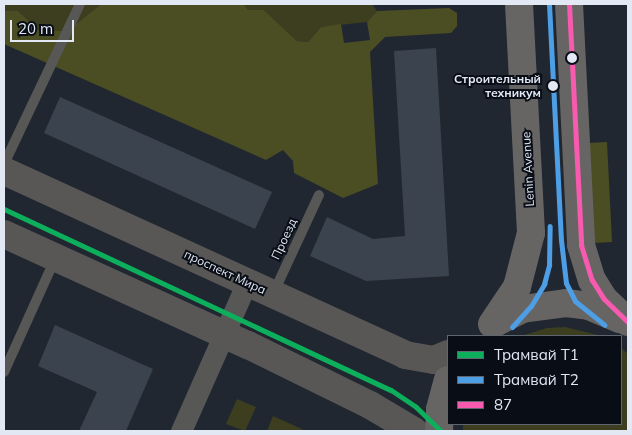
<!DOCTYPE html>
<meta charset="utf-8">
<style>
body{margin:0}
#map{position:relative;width:632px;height:435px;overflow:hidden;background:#202730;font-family:Mulish,sans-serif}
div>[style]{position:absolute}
.green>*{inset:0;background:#3d3e1f}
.forest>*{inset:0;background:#4b4d23}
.building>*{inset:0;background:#3b434e}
.lane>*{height:10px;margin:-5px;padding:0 5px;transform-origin:5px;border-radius:5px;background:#575756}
.street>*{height:21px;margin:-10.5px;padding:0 10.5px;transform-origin:10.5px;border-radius:10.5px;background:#575756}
.secondary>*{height:28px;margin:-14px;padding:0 14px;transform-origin:14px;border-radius:14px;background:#595756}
.highway>*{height:28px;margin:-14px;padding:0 14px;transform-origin:14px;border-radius:14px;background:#676563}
.bus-1>*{height:5px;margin:-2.5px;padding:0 2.5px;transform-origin:2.5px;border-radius:2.5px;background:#f75aaf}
.tram-1>*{height:5px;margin:-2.5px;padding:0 2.5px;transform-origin:2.5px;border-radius:2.5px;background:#0daf5c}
.tram-2>*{height:5px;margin:-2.5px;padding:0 2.5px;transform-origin:2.5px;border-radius:2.5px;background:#4d9ee5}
.dots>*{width:14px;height:14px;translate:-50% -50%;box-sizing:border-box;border:2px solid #090e16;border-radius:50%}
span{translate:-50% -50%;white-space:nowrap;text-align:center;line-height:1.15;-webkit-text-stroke:4px #090e16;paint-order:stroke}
.stop-label{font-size:12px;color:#e2e9f5;font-weight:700}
.right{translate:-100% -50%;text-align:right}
.street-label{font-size:12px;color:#e2e9f5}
.frame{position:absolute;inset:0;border:5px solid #e2e9f5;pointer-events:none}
.legend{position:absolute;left:447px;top:335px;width:175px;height:90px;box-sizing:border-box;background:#090e16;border:1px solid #60666f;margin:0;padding:6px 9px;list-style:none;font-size:15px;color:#e2e9f5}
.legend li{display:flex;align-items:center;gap:10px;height:25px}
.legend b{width:25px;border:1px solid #60666f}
.scale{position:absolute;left:10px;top:20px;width:64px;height:22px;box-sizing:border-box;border:2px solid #e2e9f5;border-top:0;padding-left:6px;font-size:15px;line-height:18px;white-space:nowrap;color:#e2e9f5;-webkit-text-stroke:4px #090e16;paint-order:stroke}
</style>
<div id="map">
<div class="green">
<i style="clip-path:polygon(4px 4px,101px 4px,76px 24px,62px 31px,40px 31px,18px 11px,4px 11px)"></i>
<i style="clip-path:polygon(244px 4px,372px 4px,377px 11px,367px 22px,321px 27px,308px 42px,297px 41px,264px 10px,248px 10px)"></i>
<i style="clip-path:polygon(565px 327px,602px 336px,521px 336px,547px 328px)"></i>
<i style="clip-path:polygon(621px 348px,628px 354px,628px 431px,463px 431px,463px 424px,621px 424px)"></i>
<i style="clip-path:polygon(237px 399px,256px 407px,245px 431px,226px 424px)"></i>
<i style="clip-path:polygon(273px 416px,304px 430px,304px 431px,267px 431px)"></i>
</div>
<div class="forest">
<i style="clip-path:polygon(101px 4px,244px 4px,248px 10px,264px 10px,297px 41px,308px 42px,321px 27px,341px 24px,344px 43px,370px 40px,367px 22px,377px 11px,449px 8px,457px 13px,457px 26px,451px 33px,385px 37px,370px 52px,378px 184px,343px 198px,294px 173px,293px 161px,283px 150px,266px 160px,4px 44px,4px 11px,18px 11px,40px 31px,62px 31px,76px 24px)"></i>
<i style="clip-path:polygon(607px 142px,612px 242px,593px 243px,588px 143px)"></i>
</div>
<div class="building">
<i style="clip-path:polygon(436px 48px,449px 276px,366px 281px,310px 256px,327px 217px,373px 239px,405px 236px,394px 51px)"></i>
<i style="clip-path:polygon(60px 97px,272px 192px,255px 229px,44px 133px)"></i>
<i style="clip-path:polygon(55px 325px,153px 369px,126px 431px,79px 431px,97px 392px,38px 366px)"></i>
</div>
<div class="lane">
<i style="left:4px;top:164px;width:177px;rotate:-64.6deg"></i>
<i style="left:273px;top:294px;width:109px;rotate:-65.1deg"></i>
<i style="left:4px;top:372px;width:124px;rotate:-65.7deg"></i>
</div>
<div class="street">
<i style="left:181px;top:431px;width:163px;rotate:-66.1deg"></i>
</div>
<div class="secondary">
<i style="left:4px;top:171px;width:441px;rotate:24.6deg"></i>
<i style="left:405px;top:355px;width:29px;rotate:10deg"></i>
<i style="left:434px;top:360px;width:15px;rotate:-23deg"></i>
<i style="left:4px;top:234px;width:268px;rotate:24.5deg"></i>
<i style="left:248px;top:345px;width:136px;rotate:26.2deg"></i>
<i style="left:370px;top:405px;width:51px;rotate:30.6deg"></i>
</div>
<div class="highway">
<i style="left:569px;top:4px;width:241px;rotate:87.1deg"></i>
<i style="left:581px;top:245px;width:37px;rotate:73deg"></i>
<i style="left:592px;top:280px;width:22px;rotate:58deg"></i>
<i style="left:604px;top:299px;width:33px;rotate:44deg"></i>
<i style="left:492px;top:324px;width:45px;rotate:-56deg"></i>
<i style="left:517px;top:287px;width:56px;rotate:-75.5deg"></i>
<i style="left:531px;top:233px;width:229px;rotate:-93deg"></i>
<i style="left:493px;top:324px;width:33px;rotate:-27deg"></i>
<i style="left:522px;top:309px;width:44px;rotate:-7.8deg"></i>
<i style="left:566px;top:303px;width:23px;rotate:7deg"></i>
<i style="left:589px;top:306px;width:34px;rotate:23deg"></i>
<i style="left:439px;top:431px;width:22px;rotate:-87deg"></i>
<i style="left:440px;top:409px;width:30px;rotate:-75deg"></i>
</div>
<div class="bus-1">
<i style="left:569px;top:4px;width:241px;rotate:87.1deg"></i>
<i style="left:581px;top:245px;width:37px;rotate:73deg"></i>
<i style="left:592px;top:280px;width:22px;rotate:58deg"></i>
<i style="left:604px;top:299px;width:33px;rotate:44deg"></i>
</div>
<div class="tram-1">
<i style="left:4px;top:209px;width:427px;rotate:25.1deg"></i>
<i style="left:391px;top:390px;width:30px;rotate:34deg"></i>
<i style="left:416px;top:407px;width:35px;rotate:44deg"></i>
</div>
<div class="tram-2">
<i style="left:549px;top:4px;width:236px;rotate:87.1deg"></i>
<i style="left:561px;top:240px;width:43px;rotate:83.4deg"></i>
<i style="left:566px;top:283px;width:20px;rotate:63deg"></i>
<i style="left:575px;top:301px;width:38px;rotate:39deg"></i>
<i style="left:512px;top:327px;width:28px;rotate:-48deg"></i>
<i style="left:531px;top:306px;width:26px;rotate:-59deg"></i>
<i style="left:544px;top:284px;width:20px;rotate:-75deg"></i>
<i style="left:549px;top:265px;width:39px;rotate:-89deg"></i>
</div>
<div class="dots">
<i style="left:572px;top:58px;background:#e2e9f5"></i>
<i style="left:553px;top:86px;background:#e2e9f5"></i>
</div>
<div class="stop-label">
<span class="right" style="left:541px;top:86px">Строительный<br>техникум</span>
</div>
<div class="street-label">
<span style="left:528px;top:169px;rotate:-93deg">Lenin Avenue</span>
<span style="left:284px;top:239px;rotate:-65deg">Проезд</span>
<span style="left:225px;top:272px;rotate:25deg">проспект Мира</span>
</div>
<div class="frame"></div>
<ul class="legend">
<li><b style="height:6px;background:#0daf5c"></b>Трамвай T1</li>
<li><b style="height:6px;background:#4d9ee5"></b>Трамвай T2</li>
<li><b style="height:6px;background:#f75aaf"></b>87</li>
</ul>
<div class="scale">20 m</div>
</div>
